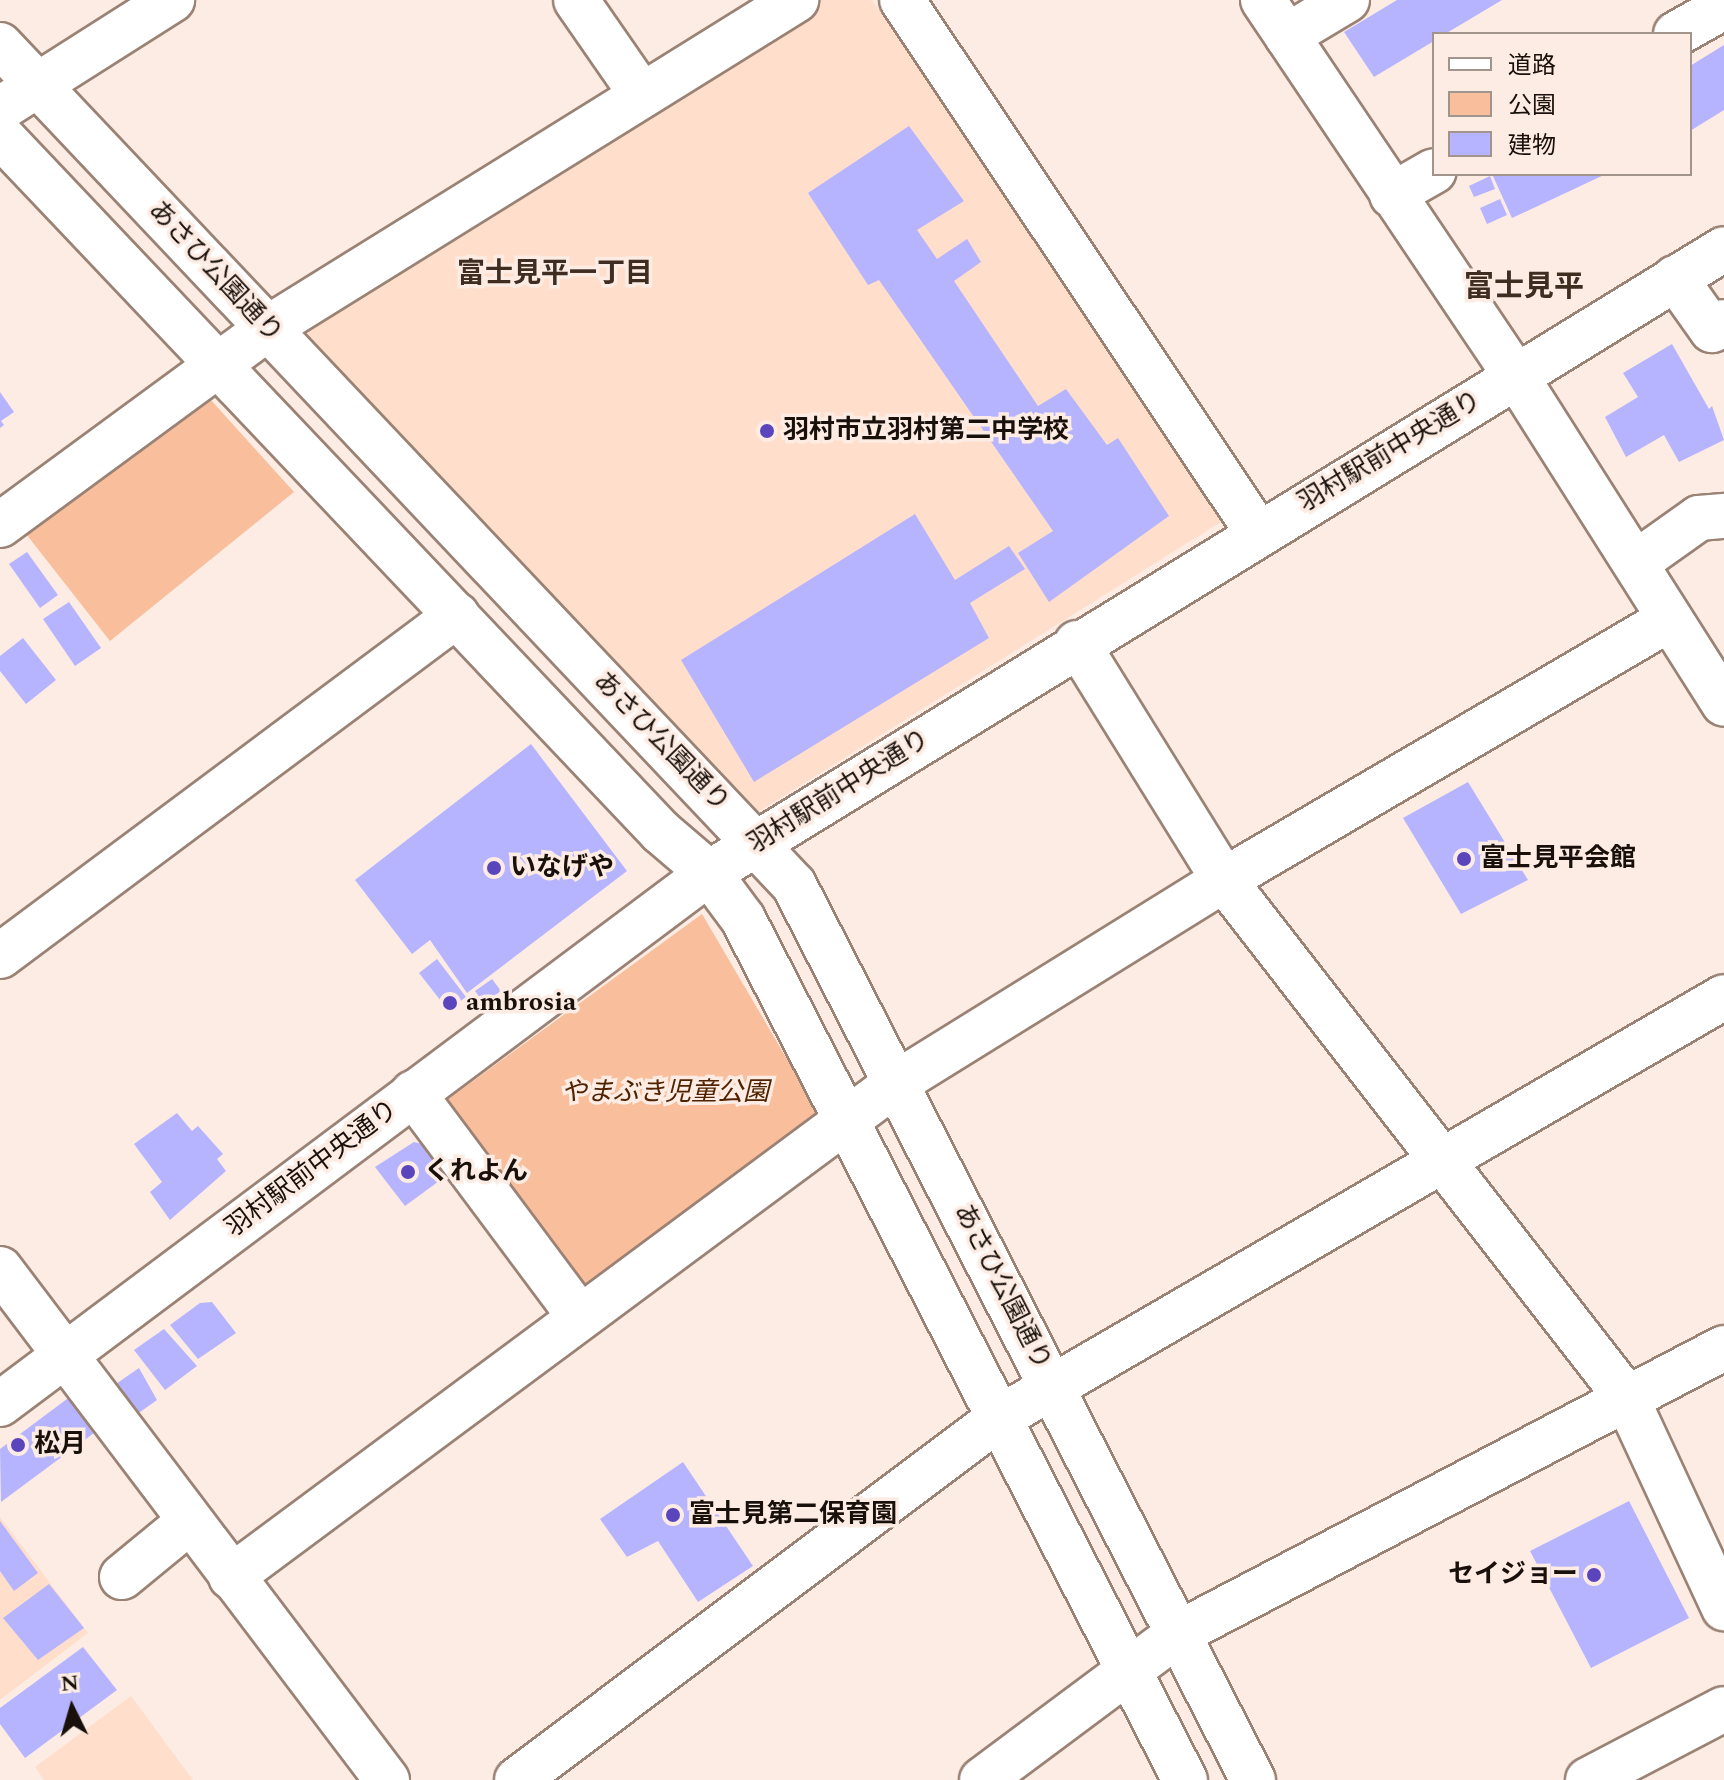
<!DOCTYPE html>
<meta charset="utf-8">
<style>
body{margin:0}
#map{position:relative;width:1724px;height:1780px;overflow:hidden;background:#fcece3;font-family:Spectral,"Noto Sans JP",serif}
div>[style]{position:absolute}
.built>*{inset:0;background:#ffdecb}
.green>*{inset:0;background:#f9be9c}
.building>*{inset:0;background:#b7b4ff}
.roads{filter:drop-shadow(2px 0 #9a8275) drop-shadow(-2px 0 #9a8275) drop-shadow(0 2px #9a8275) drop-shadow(0 -2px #9a8275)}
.minor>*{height:44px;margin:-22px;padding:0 22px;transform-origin:22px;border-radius:22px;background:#fff}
.major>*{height:44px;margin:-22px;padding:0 22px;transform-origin:22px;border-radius:22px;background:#fff}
.dots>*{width:22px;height:22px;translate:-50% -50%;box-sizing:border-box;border:4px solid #fcece3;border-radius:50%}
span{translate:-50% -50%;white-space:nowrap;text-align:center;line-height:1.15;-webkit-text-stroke:7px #fcece3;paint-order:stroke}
.street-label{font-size:26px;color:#19100b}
.poi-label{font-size:26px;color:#19100b;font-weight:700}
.left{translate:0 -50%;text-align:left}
.right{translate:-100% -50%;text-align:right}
.park-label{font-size:26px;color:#502200;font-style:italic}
.neighbourhood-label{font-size:28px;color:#402d21;font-weight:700}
.quarter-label{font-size:30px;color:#402d21;font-weight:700}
.legend{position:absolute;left:1432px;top:32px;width:260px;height:144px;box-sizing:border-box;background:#fcece3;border:2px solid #a1948d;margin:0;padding:10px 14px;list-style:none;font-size:24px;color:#19100b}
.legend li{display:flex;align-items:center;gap:16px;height:40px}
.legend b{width:40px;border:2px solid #a1948d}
.north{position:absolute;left:32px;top:1668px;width:80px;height:80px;-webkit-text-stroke:6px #fcece3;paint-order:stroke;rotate:355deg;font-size:22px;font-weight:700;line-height:32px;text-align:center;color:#19100b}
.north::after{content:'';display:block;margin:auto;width:28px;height:36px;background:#19100b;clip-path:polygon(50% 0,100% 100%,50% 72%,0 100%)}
</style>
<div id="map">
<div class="built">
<i style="clip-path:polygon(817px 0,872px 0,1224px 520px,742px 822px,286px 342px)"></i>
<i style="clip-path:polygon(0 1517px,88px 1633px,0 1700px)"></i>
<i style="clip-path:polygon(131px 1696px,193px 1780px,44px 1780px,35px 1767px)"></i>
</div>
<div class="green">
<i style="clip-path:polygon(201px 389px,294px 492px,110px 641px,19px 525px)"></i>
<i style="clip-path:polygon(702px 914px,828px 1129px,578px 1301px,436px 1108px)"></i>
</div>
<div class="building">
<i style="clip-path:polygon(1397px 0,1502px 0,1445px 34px,1434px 34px,1434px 41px,1374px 77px,1344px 32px)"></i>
<i style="clip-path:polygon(1724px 45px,1724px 110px,1690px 131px,1690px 66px)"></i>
<i style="clip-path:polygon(909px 126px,964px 201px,917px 230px,937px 259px,967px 239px,981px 262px,954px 281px,1038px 406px,1066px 389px,1107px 445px,1118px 438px,1169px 516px,1049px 602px,1018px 553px,1053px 531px,879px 280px,868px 285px,808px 193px)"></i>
<i style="clip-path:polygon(1492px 174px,1606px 174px,1512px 218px)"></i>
<i style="clip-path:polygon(1490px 176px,1495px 189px,1474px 197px,1469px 186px)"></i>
<i style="clip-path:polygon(1500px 199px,1507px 215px,1487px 224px,1480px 208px)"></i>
<i style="clip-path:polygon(1672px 344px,1709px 409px,1712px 406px,1724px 440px,1679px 462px,1664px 435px,1626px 457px,1605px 417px,1638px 397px,1623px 373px)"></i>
<i style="clip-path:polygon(0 392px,14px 412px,1px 421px,4px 425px,0 428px)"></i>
<i style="clip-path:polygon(915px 514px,955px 580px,1009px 546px,1025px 569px,970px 603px,989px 638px,754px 782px,681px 660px)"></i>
<i style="clip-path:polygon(27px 552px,58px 595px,40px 608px,9px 564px)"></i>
<i style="clip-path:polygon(69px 602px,101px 648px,75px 666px,43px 619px)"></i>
<i style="clip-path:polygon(23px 638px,56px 680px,26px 704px,0 671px,0 656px)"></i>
<i style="clip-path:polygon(531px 744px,627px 871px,467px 993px,430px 940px,412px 954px,355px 880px)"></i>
<i style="clip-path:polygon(1468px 782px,1528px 880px,1461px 914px,1403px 818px)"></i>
<i style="clip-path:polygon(437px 959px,466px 997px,448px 1010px,419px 973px)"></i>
<i style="clip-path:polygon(492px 979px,501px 991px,484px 1003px,475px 991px)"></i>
<i style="clip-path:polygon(177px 1113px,192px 1131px,198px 1126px,223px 1154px,217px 1159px,226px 1171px,170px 1220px,150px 1192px,162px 1182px,134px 1144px)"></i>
<i style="clip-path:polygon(414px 1142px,434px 1147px,450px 1173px,405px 1206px,375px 1167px)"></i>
<i style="clip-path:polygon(212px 1302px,236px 1333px,198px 1359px,170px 1325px,200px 1303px)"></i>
<i style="clip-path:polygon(164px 1329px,197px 1366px,165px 1390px,134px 1350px)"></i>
<i style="clip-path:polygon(139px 1368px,157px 1400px,133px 1417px,113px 1386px)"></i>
<i style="clip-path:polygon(75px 1393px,102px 1427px,1px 1502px,0 1449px)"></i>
<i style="clip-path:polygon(683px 1462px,753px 1566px,698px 1602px,658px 1541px,627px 1557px,600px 1519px)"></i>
<i style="clip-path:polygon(1629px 1501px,1689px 1618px,1591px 1668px,1530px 1551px)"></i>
<i style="clip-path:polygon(0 1521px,38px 1573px,14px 1591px,0 1571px)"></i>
<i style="clip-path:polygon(49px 1584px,84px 1628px,38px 1660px,3px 1618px)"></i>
<i style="clip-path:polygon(83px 1647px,117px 1690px,25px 1758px,0 1724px,0 1708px)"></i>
</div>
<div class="roads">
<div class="minor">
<i style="left:576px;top:0;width:114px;rotate:55.3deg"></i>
<i style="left:902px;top:0;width:641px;rotate:56.26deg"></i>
<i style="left:1263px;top:0;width:453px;rotate:56.1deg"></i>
<i style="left:1516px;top:376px;width:388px;rotate:57.6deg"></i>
<i style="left:1676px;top:34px;width:55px;rotate:-29.4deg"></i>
<i style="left:1287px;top:36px;width:70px;rotate:-31deg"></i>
<i style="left:0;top:45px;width:1156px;rotate:46.61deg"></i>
<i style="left:794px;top:885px;width:1006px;rotate:62.85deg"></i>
<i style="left:0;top:109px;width:204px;rotate:-32.4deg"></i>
<i style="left:0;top:135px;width:961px;rotate:46.52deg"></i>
<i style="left:661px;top:832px;width:63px;rotate:40.5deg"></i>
<i style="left:709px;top:873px;width:57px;rotate:53.5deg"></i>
<i style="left:743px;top:919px;width:968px;rotate:62.83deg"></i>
<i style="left:1392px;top:195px;width:48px;rotate:-29.7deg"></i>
<i style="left:1675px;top:278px;width:64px;rotate:54.6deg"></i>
<i style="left:1712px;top:330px;width:14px;rotate:-34deg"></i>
<i style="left:0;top:525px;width:333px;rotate:-36.3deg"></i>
<i style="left:268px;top:328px;width:622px;rotate:-31.85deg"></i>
<i style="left:1637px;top:562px;width:76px;rotate:-35.4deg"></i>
<i style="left:1699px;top:518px;width:25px;rotate:-5deg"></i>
<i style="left:1077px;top:643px;width:279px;rotate:58.2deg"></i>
<i style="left:1224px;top:880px;width:655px;rotate:52.13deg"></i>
<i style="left:1626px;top:1397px;width:233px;rotate:65.1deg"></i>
<i style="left:0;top:956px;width:570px;rotate:-36.73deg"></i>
<i style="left:413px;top:1093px;width:279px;rotate:53.3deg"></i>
<i style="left:0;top:1269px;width:641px;rotate:52.86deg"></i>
<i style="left:0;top:1404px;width:886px;rotate:-36.83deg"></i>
<i style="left:709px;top:873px;width:1191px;rotate:-31.58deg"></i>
<i style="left:122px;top:1577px;width:87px;rotate:-39.4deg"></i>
<i style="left:231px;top:1577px;width:831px;rotate:-36.58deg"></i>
<i style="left:898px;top:1082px;width:384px;rotate:-31.8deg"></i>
<i style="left:1224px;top:880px;width:515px;rotate:-30.35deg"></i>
<i style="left:517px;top:1780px;width:603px;rotate:-36.91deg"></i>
<i style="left:999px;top:1418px;width:838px;rotate:-30.14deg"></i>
<i style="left:982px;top:1780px;width:246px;rotate:-36.7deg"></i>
<i style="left:1179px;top:1633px;width:615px;rotate:-27.61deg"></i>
</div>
<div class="major">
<i style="left:1588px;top:1780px;width:153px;rotate:-27.6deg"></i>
</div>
</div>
<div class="dots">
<i style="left:767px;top:431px;background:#5b45bd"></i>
<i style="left:1464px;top:859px;background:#5b45bd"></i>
<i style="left:494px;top:868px;background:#5b45bd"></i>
<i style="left:450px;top:1003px;background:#5b45bd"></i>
<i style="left:408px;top:1172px;background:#5b45bd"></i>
<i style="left:18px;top:1445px;background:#5b45bd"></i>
<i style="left:673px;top:1515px;background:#5b45bd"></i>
<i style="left:1594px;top:1575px;background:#5b45bd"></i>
</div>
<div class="street-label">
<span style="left:215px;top:272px;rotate:47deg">あさひ公園通り</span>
<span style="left:1390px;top:452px;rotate:-31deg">羽村駅前中央通り</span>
<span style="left:661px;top:742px;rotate:46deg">あさひ公園通り</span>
<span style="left:839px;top:792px;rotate:-32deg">羽村駅前中央通り</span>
<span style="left:312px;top:1169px;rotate:-37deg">羽村駅前中央通り</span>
<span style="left:1002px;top:1287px;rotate:63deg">あさひ公園通り</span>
</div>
<div class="poi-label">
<span class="left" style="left:783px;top:431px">羽村市立羽村第二中学校</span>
<span class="left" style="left:1480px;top:859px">富士見平会館</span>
<span class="left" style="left:510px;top:868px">いなげや</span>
<span class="left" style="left:466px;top:1003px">ambrosia</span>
<span class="left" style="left:424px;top:1172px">くれよん</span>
<span class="left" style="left:34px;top:1445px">松月</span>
<span class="left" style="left:689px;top:1515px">富士見第二保育園</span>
<span class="right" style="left:1578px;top:1575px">セイジョー</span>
</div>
<div class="park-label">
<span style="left:665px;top:1093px">やまぶき児童公園</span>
</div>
<div class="neighbourhood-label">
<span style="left:555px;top:274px">富士見平一丁目</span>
</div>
<div class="quarter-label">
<span style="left:1524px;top:287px">富士見平</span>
</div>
<ul class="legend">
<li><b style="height:10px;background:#fff"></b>道路</li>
<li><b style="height:22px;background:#f9be9c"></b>公園</li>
<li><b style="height:22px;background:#b7b4ff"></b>建物</li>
</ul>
<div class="north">N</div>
</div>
